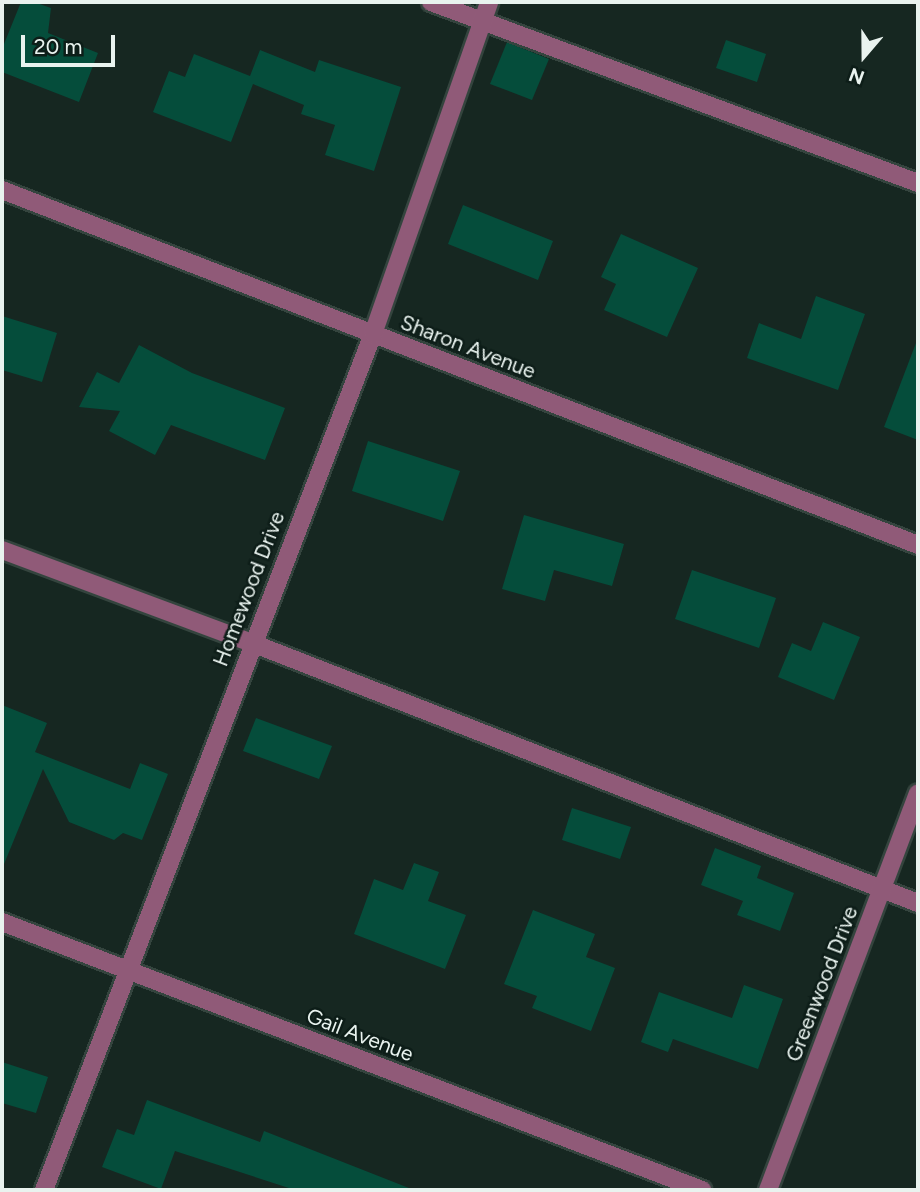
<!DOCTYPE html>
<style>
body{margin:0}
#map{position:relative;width:920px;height:1192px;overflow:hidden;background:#162721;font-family:Figtree,sans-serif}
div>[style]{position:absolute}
.building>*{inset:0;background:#054d3b}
.roads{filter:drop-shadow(2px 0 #34443e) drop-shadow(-2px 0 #34443e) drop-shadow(0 2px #34443e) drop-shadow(0 -2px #34443e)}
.minor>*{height:18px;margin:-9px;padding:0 9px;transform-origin:9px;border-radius:9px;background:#905a78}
span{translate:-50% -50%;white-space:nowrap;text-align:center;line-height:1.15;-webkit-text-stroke:5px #0d1d18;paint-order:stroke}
.street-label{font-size:21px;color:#e9f3ef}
.frame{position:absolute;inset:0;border:4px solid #e9f3ef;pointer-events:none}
.north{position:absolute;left:829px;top:21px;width:70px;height:70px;-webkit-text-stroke:5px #0d1d18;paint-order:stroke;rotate:200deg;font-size:19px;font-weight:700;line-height:28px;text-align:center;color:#e9f3ef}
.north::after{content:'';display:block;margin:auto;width:24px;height:32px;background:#e9f3ef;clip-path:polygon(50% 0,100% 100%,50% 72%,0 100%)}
.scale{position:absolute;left:21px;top:35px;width:94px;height:32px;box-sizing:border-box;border:4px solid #e9f3ef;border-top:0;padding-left:9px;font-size:21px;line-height:24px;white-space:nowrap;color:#e9f3ef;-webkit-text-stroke:5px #0d1d18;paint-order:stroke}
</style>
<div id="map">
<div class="building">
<i style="clip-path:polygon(21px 2px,34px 2px,51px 8px,48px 33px,98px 53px,79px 102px,2px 72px,2px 49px)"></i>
<i style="clip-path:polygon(726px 40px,766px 54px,757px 82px,716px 68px)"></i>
<i style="clip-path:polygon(507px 42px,549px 59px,532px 100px,490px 84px)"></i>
<i style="clip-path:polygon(260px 50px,315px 72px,319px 60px,401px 87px,374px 171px,325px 155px,335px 125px,301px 114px,304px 105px,253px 84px,231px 142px,153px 112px,169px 71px,185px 77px,194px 54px,250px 76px)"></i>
<i style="clip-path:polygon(463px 205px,553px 241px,538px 280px,448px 244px)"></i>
<i style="clip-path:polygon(621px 234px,698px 268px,667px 337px,604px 310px,616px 284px,601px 277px)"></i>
<i style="clip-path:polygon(816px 296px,865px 314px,838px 390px,747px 358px,759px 323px,801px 339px)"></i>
<i style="clip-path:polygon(2px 316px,57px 333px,42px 382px,2px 370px)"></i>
<i style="clip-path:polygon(916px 343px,918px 344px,918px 440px,884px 427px)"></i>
<i style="clip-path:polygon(139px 345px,192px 373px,285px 408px,265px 460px,171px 425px,155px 455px,109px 431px,120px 411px,79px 407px,97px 372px,119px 383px)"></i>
<i style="clip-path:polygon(368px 441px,460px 471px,443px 521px,352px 491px)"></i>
<i style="clip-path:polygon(524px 515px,624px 544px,612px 586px,554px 570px,545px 601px,502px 589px)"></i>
<i style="clip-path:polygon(692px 570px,776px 598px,759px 648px,675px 619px)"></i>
<i style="clip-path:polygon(823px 622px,860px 637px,834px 700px,778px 677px,792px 643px,811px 651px)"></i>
<i style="clip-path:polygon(2px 705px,47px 723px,35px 752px,130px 789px,140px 763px,168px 774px,142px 840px,123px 833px,114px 840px,69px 822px,43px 769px,2px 869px)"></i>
<i style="clip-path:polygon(256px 718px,332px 746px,319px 779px,243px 751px)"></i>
<i style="clip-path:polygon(572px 808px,631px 827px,620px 859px,562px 840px)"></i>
<i style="clip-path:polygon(715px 848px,761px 866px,757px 878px,794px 893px,780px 931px,737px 915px,743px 901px,701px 885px)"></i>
<i style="clip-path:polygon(414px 863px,439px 872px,428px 901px,466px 915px,445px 969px,354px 934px,374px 879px,403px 890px)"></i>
<i style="clip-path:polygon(533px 910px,595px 934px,586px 957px,615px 968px,591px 1031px,532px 1008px,537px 996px,504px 984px)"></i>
<i style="clip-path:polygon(744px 985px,783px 999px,758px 1069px,673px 1039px,668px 1052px,641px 1042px,659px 992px,732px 1018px)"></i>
<i style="clip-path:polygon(2px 1062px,48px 1077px,36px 1113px,2px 1103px)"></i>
<i style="clip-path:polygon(147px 1100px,260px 1142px,264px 1131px,414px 1190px,295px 1190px,175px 1151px,161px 1189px,102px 1167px,117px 1129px,134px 1135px)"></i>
</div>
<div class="roads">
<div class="minor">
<i style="left:431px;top:2px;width:520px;rotate:20.39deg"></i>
<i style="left:2px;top:190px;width:982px;rotate:21.18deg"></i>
<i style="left:2px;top:550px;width:267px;rotate:20.4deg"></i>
<i style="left:252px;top:643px;width:715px;rotate:21.33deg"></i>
<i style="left:2px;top:922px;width:750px;rotate:20.95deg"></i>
<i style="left:44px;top:1190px;width:917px;rotate:-68.98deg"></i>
<i style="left:373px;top:334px;width:352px;rotate:-70.7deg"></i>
<i style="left:768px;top:1190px;width:424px;rotate:-69.3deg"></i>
</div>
</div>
<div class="street-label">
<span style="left:468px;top:347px;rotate:21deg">Sharon Avenue</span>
<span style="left:249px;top:589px;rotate:-69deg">Homewood Drive</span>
<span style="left:822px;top:984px;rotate:-69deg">Greenwood Drive</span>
<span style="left:360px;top:1035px;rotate:21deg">Gail Avenue</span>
</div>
<div class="frame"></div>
<div class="north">N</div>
<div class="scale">20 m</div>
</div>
